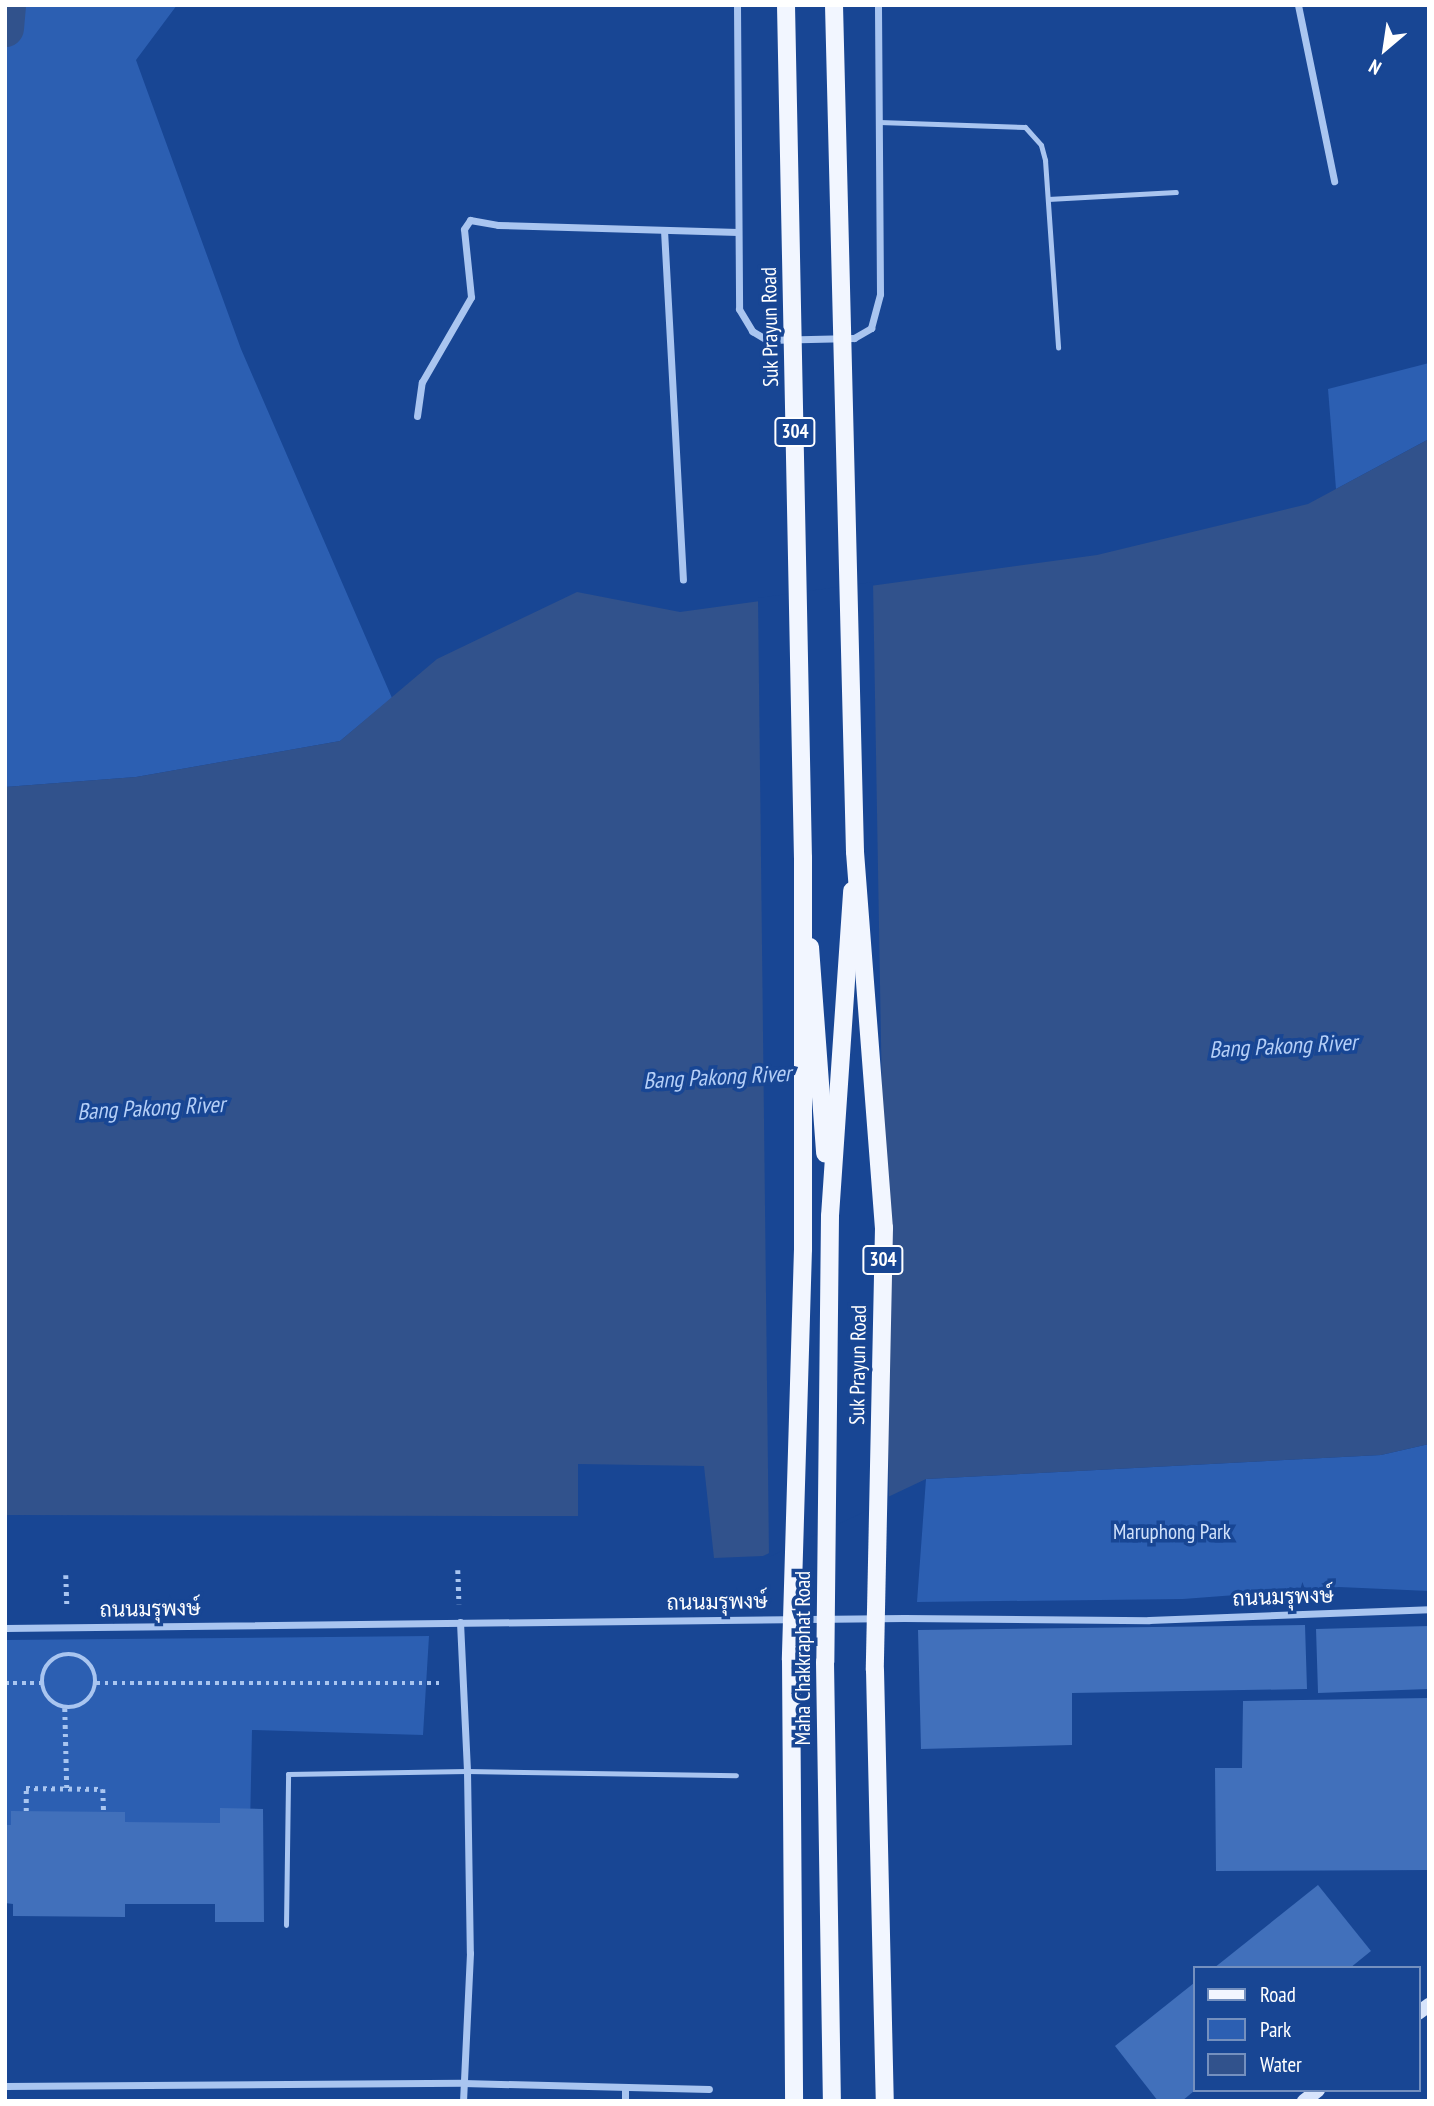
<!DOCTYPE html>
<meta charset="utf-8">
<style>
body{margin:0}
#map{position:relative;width:1434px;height:2106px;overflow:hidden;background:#184694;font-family:"PT Sans Narrow",Sarabun,sans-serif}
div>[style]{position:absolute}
.green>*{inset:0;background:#2c5fb2}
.water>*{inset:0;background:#31528c}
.pier>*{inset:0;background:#184694}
.canal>*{height:37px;margin:-18.5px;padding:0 18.5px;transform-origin:18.5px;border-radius:18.5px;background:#31528c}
.building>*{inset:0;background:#4170bb}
.path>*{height:4.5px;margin-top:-2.25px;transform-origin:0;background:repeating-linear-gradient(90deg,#a9c5f0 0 3.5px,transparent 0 8.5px)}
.path>.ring{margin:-2.25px;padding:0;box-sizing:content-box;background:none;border:4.5px solid #a9c5f0;border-radius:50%}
.lane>*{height:5px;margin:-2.5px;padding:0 2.5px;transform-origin:2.5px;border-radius:2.5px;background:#a9c5f0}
.street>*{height:7px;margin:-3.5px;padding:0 3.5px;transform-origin:3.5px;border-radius:3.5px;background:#a9c5f0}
.secondary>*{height:14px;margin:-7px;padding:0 7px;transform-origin:7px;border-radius:7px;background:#d7e4fb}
.primary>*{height:18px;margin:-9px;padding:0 9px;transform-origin:9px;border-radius:9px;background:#f2f6ff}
.primary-bridge>*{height:18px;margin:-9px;padding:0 9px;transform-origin:9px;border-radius:9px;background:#f2f6ff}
span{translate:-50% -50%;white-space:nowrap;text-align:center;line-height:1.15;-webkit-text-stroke:7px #184694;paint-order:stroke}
.shield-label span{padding:2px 5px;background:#184694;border:2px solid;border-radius:5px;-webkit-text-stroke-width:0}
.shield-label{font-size:19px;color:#fff;font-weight:700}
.street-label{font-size:21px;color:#fff}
.park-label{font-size:21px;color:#d0e1fb}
.water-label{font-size:23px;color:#b5cff7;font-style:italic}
.frame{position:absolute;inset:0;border:7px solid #fff;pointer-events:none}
.legend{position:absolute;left:1193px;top:1966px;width:228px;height:126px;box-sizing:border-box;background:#184694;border:2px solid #7490bf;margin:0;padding:9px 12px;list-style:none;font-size:21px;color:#fff}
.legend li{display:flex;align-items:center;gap:14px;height:35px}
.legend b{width:35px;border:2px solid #7490bf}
.north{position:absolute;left:1350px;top:14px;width:70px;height:70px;-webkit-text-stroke:5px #184694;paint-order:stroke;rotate:209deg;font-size:19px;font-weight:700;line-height:28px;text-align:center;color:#fff}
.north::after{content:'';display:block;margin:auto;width:24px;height:32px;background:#fff;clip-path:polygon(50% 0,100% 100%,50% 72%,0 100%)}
</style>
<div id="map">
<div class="green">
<i style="clip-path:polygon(5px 5px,177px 5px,136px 60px,241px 349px,392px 698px,340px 741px,136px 777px,5px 787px)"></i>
<i style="clip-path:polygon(1429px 363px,1429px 439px,1336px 489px,1328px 389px)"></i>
<i style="clip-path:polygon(1429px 1444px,1429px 1591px,1339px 1587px,1183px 1599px,917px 1602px,926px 1479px,1381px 1455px)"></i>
<i style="clip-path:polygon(429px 1636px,423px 1735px,252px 1730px,250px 1828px,5px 1830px,5px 1640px)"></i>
</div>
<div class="water">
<i style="clip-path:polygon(1429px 439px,1429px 1444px,1381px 1455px,926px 1479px,763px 1556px,714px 1558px,704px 1466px,578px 1464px,578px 1516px,5px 1515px,5px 787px,136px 777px,340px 741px,437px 659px,577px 592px,680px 612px,1097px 555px,1308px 504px)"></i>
</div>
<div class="pier">
<i style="clip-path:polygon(873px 582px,889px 1500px,769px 1557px,758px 598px)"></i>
</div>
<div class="canal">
<i style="left:5px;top:28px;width:23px;rotate:-85deg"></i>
</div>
<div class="building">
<i style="clip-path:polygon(1305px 1625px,1307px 1689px,1072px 1693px,1072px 1745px,921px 1749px,918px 1630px)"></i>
<i style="clip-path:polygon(1429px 1626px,1429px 1689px,1318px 1693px,1316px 1629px)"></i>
<i style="clip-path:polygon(1429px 1698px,1429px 1870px,1216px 1871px,1215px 1768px,1242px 1768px,1243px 1701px)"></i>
<i style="clip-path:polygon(220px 1808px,263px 1809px,264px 1922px,215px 1922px,215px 1904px,125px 1904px,125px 1917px,13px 1916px,13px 1904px,5px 1903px,5px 1825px,11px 1825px,11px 1811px,125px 1812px,125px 1822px,220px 1823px)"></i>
<i style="clip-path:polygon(1318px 1885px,1371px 1951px,1350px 1968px,1214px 1968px)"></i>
<i style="clip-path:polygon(1194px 1983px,1194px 2091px,1182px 2101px,1158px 2101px,1115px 2046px)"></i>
</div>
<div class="path">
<i style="left:458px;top:1570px;width:34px;rotate:88deg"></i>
<i style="left:66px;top:1575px;width:33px;rotate:88deg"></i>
<i class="ring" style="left:42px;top:1654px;width:49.5px;height:49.5px"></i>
<i style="left:5px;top:1683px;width:37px"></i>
<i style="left:96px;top:1683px;width:348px"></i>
<i style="left:65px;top:1708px;width:80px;rotate:88.6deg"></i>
<i style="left:26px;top:1811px;width:23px;rotate:-90deg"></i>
<i style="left:26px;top:1788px;width:77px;rotate:0.7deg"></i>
<i style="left:103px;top:1789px;width:23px;rotate:88deg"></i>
</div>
<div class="lane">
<i style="left:879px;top:122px;width:146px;rotate:2deg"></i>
<i style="left:1025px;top:127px;width:24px;rotate:48deg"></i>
<i style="left:1041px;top:145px;width:16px;rotate:75deg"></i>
<i style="left:1045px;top:160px;width:188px;rotate:86deg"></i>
<i style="left:1048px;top:199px;width:128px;rotate:-3.1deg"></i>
<i style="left:286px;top:1925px;width:151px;rotate:-89.2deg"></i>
<i style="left:288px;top:1774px;width:179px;rotate:-1deg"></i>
<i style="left:467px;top:1771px;width:269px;rotate:0.9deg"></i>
</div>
<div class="street">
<i style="left:737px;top:5px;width:304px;rotate:89.6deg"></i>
<i style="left:739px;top:309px;width:26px;rotate:59deg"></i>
<i style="left:752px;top:331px;width:17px;rotate:31deg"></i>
<i style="left:767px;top:340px;width:87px;rotate:-1.3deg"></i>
<i style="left:854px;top:338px;width:20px;rotate:-30deg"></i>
<i style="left:871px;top:328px;width:35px;rotate:-75deg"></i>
<i style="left:880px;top:294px;width:289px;rotate:-90.4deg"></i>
<i style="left:1298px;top:5px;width:180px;rotate:78.4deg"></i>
<i style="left:664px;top:230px;width:350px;rotate:86.9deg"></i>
<i style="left:417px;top:416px;width:34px;rotate:-82deg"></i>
<i style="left:422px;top:382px;width:98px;rotate:-60deg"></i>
<i style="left:471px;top:297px;width:68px;rotate:-95.9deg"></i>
<i style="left:464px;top:229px;width:11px;rotate:-56deg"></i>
<i style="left:470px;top:220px;width:28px;rotate:10deg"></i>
<i style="left:498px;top:225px;width:240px;rotate:1.7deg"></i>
<i style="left:460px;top:1622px;width:149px;rotate:87.3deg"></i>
<i style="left:467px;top:1771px;width:182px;rotate:89.1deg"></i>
<i style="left:470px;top:1953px;width:148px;rotate:92.7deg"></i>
<i style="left:5px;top:1628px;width:899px;rotate:-0.64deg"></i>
<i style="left:904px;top:1618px;width:245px;rotate:0.5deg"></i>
<i style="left:1149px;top:1620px;width:280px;rotate:-2.2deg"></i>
<i style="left:5px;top:2086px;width:458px;rotate:-0.4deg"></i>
<i style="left:463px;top:2083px;width:246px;rotate:1.4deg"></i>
<i style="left:625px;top:2101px;width:13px;rotate:-90deg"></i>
</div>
<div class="secondary">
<i style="left:1418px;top:2013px;width:14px;rotate:-36deg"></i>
<i style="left:1304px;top:2101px;width:18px;rotate:-38deg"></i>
</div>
<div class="primary">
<i style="left:810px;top:947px;width:207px;rotate:85.8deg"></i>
<i style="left:830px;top:1216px;width:326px;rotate:-86.1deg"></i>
<i style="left:791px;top:1660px;width:441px;rotate:89.6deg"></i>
<i style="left:875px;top:1670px;width:431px;rotate:88.7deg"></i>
</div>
<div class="primary-bridge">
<i style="left:786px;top:5px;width:853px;rotate:88.86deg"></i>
<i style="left:803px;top:858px;width:391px;rotate:90deg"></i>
<i style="left:803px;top:1249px;width:411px;rotate:91.7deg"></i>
<i style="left:834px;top:5px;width:847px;rotate:88.58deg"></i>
<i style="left:855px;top:852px;width:377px;rotate:85.6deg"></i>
<i style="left:884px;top:1228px;width:442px;rotate:91.2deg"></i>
<i style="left:830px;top:1216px;width:446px;rotate:90.6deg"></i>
<i style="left:825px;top:1662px;width:439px;rotate:89.1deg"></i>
</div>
<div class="shield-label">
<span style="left:795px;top:432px">304</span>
<span style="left:883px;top:1260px">304</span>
</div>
<div class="street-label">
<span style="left:770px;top:327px;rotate:-91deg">Suk Prayun Road</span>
<span style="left:858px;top:1365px;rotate:-89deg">Suk Prayun Road</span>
<span style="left:1283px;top:1597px;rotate:-2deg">ถนนมรุพงษ์</span>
<span style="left:717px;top:1602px;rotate:-1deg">ถนนมรุพงษ์</span>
<span style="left:150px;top:1609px;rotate:-1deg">ถนนมรุพงษ์</span>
<span style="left:803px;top:1658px;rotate:-90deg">Maha Chakkraphat Road</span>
</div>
<div class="park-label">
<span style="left:1172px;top:1532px">Maruphong Park</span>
</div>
<div class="water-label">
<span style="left:1283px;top:1046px;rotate:-3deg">Bang Pakong River</span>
<span style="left:717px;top:1077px;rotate:-3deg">Bang Pakong River</span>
<span style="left:151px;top:1108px;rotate:-3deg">Bang Pakong River</span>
</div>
<div class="frame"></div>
<ul class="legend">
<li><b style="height:9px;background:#f2f6ff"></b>Road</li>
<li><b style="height:19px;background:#2c5fb2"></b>Park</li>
<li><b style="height:19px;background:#31528c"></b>Water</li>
</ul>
<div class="north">N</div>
</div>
